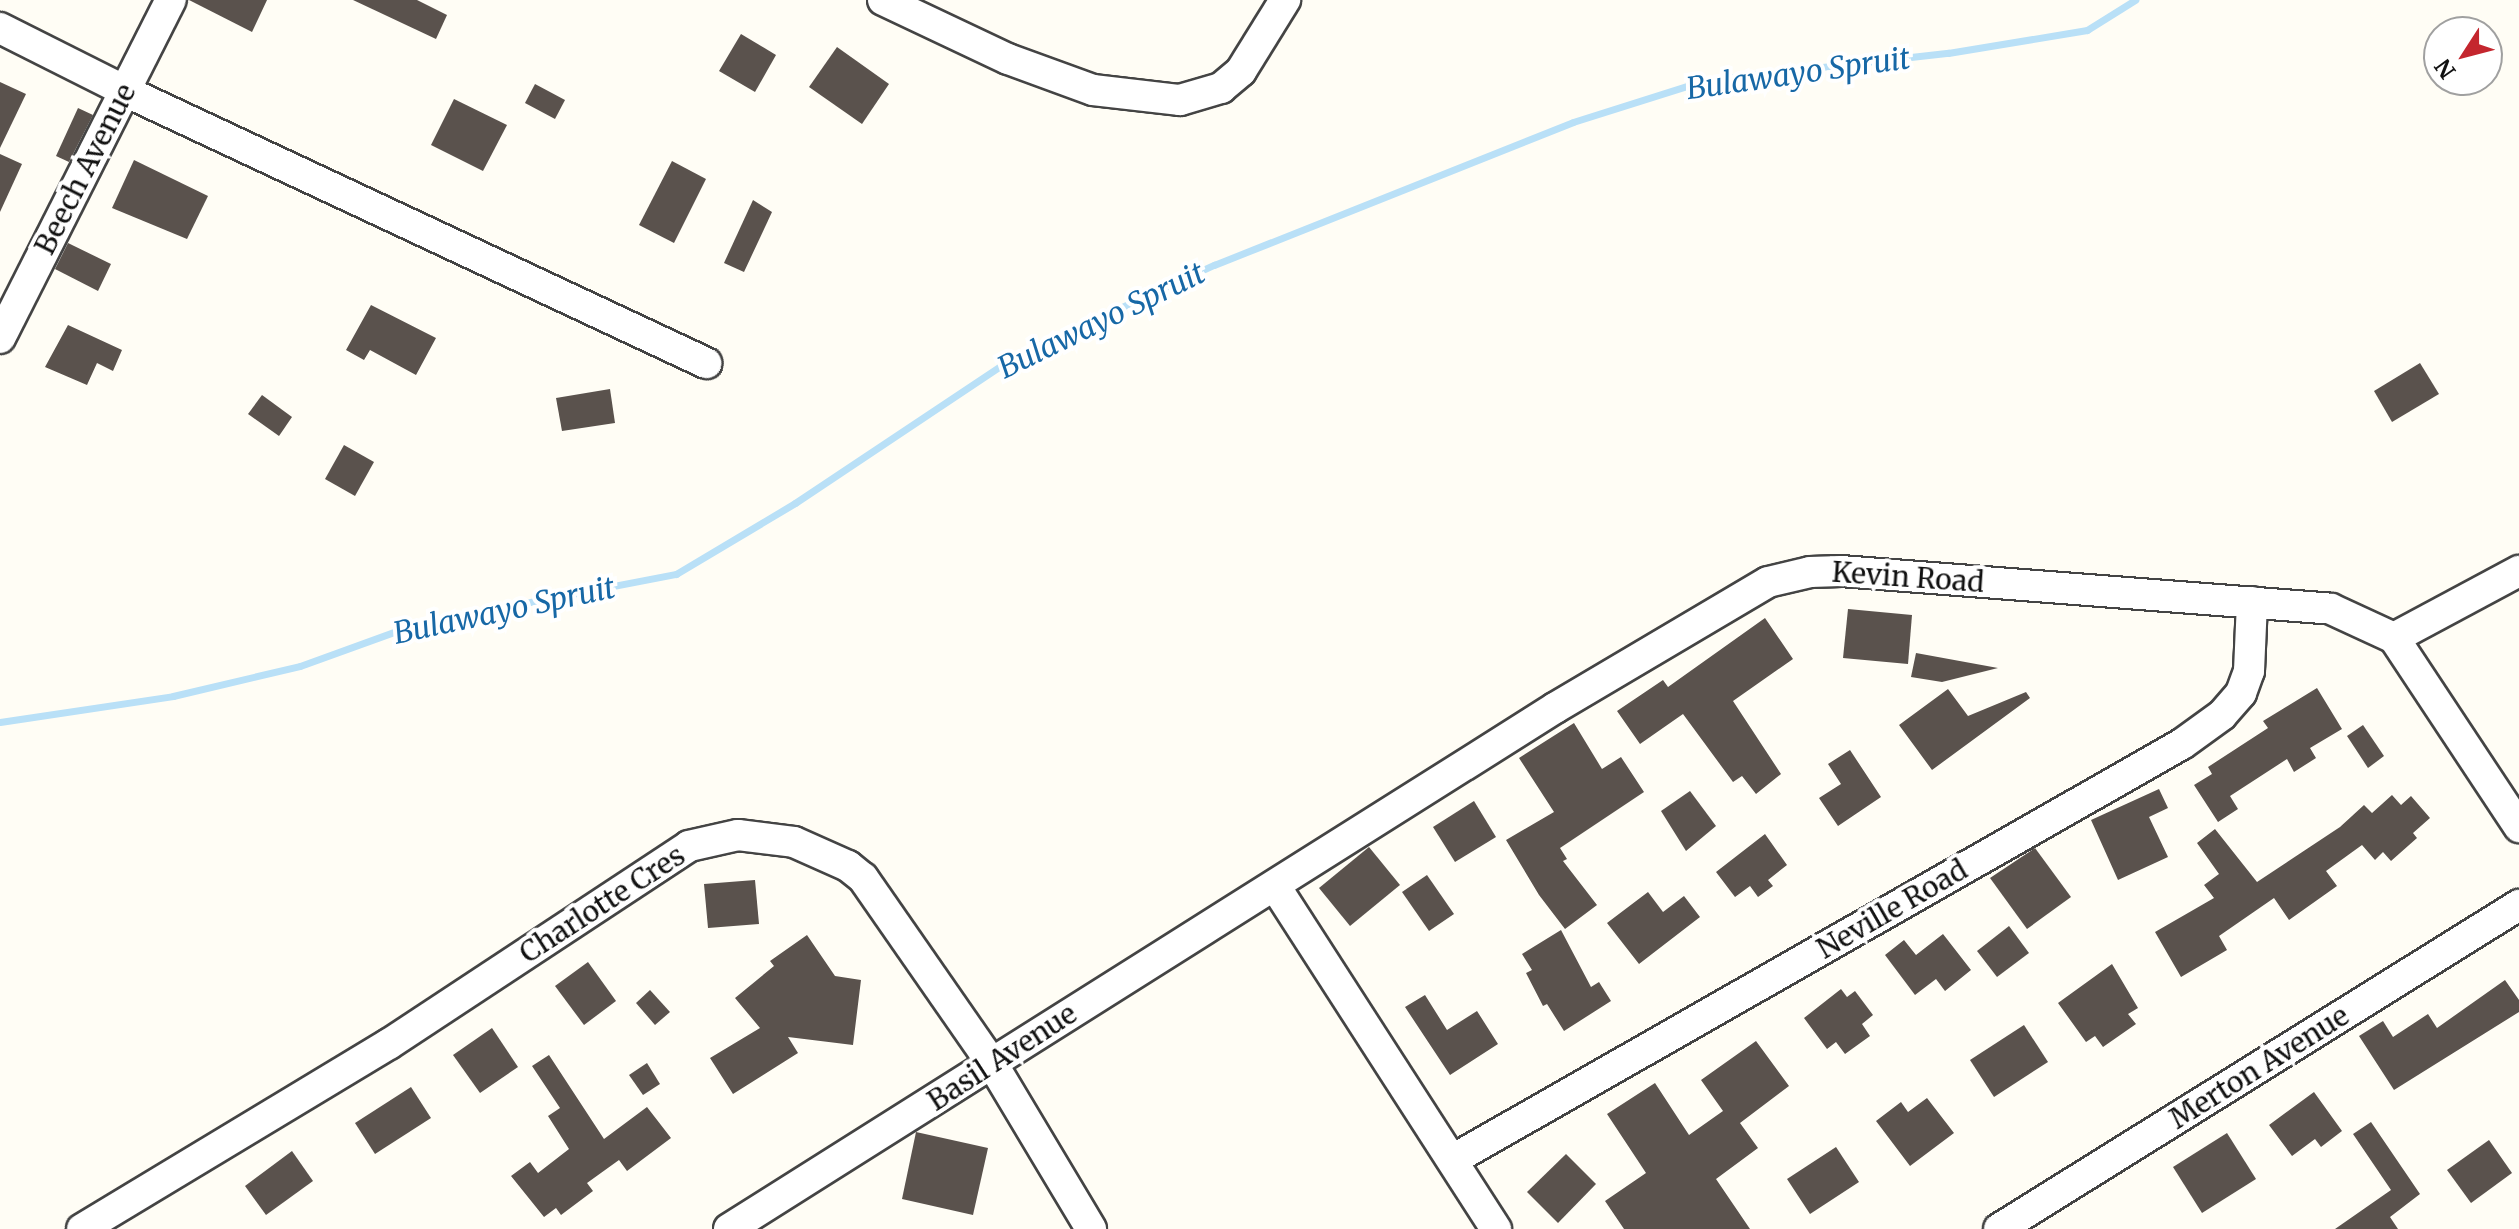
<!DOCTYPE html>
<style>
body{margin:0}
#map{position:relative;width:2519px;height:1229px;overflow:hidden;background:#fffdf5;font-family:Merriweather,serif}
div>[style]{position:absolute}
.stream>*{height:7px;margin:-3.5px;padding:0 3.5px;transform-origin:3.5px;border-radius:3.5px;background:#b9e0f7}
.building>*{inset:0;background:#5a524d}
.roads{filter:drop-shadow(2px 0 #444) drop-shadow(-2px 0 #444) drop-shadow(0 2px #444) drop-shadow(0 -2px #444)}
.minor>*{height:30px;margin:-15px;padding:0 15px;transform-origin:15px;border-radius:15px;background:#fff}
span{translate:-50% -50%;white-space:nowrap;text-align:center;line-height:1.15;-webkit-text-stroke:8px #fff;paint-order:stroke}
.street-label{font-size:28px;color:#111}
.water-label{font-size:30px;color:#1768a6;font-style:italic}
.north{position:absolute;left:2423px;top:16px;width:80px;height:80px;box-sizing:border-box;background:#fff;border:2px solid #a0a0a0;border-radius:50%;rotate:234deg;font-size:22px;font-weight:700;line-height:32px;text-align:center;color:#111}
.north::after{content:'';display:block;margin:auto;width:28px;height:36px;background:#c4262e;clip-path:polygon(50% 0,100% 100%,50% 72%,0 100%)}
</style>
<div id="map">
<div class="stream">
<i style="left:0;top:722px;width:175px;rotate:-8.5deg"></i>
<i style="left:173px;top:696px;width:130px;rotate:-13.3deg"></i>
<i style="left:300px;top:666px;width:123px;rotate:-19.9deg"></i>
<i style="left:416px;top:624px;width:265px;rotate:-10.9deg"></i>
<i style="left:676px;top:574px;width:139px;rotate:-30.8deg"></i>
<i style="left:795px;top:503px;width:267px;rotate:-33.7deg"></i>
<i style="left:1017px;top:355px;width:217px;rotate:-24.6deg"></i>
<i style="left:1214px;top:265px;width:386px;rotate:-21.7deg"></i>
<i style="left:1573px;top:122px;width:139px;rotate:-17.5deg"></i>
<i style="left:1706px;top:80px;width:244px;rotate:-6.4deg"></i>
<i style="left:1948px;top:53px;width:141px;rotate:-9.4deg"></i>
<i style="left:2087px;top:30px;width:57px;rotate:-32deg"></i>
</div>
<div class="building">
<i style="clip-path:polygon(189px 0,267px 0,252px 32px)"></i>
<i style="clip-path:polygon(353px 0,417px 0,447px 15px,436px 39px)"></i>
<i style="clip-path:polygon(741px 34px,776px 55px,755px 92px,719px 71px)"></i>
<i style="clip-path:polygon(837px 47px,889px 84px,862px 124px,809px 87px)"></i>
<i style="clip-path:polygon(0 82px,26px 94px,0 148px)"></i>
<i style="clip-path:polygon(535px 84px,565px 100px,555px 119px,525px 103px)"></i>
<i style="clip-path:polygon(454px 99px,507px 125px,483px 171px,431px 145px)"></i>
<i style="clip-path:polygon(78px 108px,93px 115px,69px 162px,56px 156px)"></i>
<i style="clip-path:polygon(0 154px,22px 164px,0 212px)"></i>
<i style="clip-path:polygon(134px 160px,208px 196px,187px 239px,112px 208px)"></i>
<i style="clip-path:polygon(672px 161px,706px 179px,674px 243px,639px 225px)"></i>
<i style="clip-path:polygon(753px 200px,772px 212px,744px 272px,724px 263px)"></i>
<i style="clip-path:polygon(68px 243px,111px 264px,98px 291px,55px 269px)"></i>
<i style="clip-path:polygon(371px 305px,436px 338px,416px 375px,370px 350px,364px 360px,346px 350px)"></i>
<i style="clip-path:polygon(68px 325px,122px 350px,113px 371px,97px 363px,87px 385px,45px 367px)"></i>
<i style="clip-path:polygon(2420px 363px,2439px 394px,2392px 422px,2374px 391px)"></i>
<i style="clip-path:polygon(610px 389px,615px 423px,562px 431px,556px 398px)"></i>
<i style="clip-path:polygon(262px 395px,292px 417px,279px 436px,248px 414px)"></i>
<i style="clip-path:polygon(344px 445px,374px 462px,355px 496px,325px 479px)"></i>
<i style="clip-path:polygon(1848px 609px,1912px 615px,1908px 664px,1843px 658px)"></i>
<i style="clip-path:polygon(1765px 618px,1793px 659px,1733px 701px,1781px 774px,1756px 794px,1742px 776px,1733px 782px,1683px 714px,1640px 744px,1617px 711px,1663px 680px,1668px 687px)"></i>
<i style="clip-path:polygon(1916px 653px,1998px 668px,1942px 682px,1911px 677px)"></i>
<i style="clip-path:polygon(2317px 688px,2342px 729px,2310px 748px,2316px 758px,2294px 772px,2287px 759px,2230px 796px,2238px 809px,2218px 822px,2194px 785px,2212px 774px,2208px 767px,2268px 728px,2263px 721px)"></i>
<i style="clip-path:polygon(1948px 689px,1968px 716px,2026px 692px,2030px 698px,1932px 770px,1899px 725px)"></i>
<i style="clip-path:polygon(1574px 723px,1602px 769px,1621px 757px,1644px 792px,1560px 848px,1567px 859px,1563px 861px,1597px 905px,1565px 929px,1539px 895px,1506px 840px,1554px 812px,1519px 758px)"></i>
<i style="clip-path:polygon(2363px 725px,2384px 756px,2368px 768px,2347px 736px)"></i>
<i style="clip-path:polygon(1850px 750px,1881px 797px,1838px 826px,1819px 798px,1841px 784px,1828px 764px)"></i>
<i style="clip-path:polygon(2159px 789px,2168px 808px,2149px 817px,2168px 857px,2118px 880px,2091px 820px)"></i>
<i style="clip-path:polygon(1690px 791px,1716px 826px,1686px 851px,1661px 811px)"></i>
<i style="clip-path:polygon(2392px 795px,2401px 805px,2411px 796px,2430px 818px,2413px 833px,2417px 838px,2391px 861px,2383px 852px,2375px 860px,2362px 845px,2326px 871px,2337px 886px,2289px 920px,2274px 898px,2219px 936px,2227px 950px,2181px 977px,2155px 932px,2214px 898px,2204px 885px,2219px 874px,2197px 843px,2215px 829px,2257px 882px,2340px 827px,2364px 805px,2372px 813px)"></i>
<i style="clip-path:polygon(1474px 801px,1496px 837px,1455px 862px,1433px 827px)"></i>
<i style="clip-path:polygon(1765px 834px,1787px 865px,1768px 880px,1773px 886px,1758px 897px,1750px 886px,1735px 897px,1716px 872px)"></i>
<i style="clip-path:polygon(1369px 847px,1400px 885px,1350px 926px,1319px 888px)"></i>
<i style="clip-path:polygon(2035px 848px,2071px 897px,2027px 929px,1990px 878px)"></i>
<i style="clip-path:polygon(1427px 875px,1454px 914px,1429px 931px,1402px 892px)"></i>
<i style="clip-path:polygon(755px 880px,759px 924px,708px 928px,704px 884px)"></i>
<i style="clip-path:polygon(1648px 892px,1663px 912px,1684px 896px,1700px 917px,1639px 964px,1607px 923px)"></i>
<i style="clip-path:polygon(2009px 926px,2029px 953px,1997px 977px,1977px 951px)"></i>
<i style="clip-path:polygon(1561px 930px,1591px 987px,1599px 982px,1611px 1001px,1564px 1031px,1547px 1004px,1543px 1006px,1526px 973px,1532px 970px,1522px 954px)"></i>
<i style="clip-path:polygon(1943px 934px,1971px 970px,1945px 991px,1936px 979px,1915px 995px,1885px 955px,1904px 940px,1916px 955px)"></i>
<i style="clip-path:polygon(807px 935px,835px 976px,861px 980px,853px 1045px,788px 1037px,798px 1053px,733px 1094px,710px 1058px,760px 1028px,735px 998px,774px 966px,770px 961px)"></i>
<i style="clip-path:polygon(588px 962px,616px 1001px,584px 1025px,555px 986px)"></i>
<i style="clip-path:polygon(2112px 964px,2138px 1008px,2128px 1014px,2136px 1024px,2103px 1047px,2095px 1036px,2086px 1042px,2058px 1003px)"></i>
<i style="clip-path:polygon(2505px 980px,2519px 1000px,2519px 1012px,2394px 1090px,2359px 1036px,2383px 1021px,2393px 1037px,2428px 1014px,2437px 1028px)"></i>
<i style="clip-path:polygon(1841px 989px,1847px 997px,1855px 991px,1873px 1015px,1862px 1024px,1870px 1036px,1845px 1054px,1836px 1042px,1827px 1049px,1804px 1018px)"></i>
<i style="clip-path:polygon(650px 990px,670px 1012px,655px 1025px,636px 1003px)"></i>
<i style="clip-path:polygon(1425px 995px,1447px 1030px,1477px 1011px,1498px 1044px,1450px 1075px,1405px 1007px)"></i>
<i style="clip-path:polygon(2024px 1025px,2048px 1062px,1994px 1097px,1970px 1060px)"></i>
<i style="clip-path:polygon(492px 1028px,518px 1067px,480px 1093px,453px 1055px)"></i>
<i style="clip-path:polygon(1756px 1041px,1789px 1086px,1740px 1123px,1758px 1148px,1716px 1179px,1750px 1229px,1624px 1229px,1605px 1201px,1646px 1173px,1607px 1114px,1655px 1083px,1689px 1135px,1723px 1111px,1701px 1080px)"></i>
<i style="clip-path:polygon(549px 1055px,604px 1139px,647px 1107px,671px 1138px,627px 1171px,619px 1160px,587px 1183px,593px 1191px,561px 1215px,556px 1208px,544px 1217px,511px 1176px,530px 1162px,538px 1173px,569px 1149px,548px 1116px,560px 1108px,532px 1066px)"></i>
<i style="clip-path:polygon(647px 1063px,660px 1084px,643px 1095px,629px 1075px)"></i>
<i style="clip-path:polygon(411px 1087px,431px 1118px,375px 1154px,355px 1123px)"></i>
<i style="clip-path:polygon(2314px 1092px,2342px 1131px,2321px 1147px,2315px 1139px,2292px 1156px,2269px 1125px)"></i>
<i style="clip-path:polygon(1927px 1098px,1954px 1133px,1910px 1166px,1876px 1121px,1901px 1102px,1908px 1112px)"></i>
<i style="clip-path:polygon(2371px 1122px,2420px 1194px,2390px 1217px,2398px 1229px,2335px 1229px,2391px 1190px,2353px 1134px)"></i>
<i style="clip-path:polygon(916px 1132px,988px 1148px,973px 1215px,902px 1199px)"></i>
<i style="clip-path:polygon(2227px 1133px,2256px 1179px,2202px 1213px,2173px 1167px)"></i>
<i style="clip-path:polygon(2489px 1140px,2512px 1173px,2471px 1203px,2447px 1170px)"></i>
<i style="clip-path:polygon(1836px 1147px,1859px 1182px,1810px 1214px,1787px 1179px)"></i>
<i style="clip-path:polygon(292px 1151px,313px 1181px,266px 1215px,245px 1186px)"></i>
<i style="clip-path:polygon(1566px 1154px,1596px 1184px,1558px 1223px,1527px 1192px)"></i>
</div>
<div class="roads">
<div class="minor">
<i style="left:883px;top:0;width:138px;rotate:25.3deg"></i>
<i style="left:1008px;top:59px;width:90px;rotate:20deg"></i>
<i style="left:1093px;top:90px;width:88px;rotate:6.6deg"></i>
<i style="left:1180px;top:100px;width:43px;rotate:-16.3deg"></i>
<i style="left:1221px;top:88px;width:26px;rotate:-40deg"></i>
<i style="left:1241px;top:71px;width:84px;rotate:-58.2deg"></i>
<i style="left:0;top:28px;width:140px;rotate:26.7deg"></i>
<i style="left:125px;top:91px;width:642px;rotate:25.09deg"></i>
<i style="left:0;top:338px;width:379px;rotate:-63.2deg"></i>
<i style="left:2394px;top:638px;width:142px;rotate:-28.2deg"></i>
<i style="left:1275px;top:886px;width:408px;rotate:57.2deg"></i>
<i style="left:1454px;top:1159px;width:838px;rotate:-29.69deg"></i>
<i style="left:2182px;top:744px;width:49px;rotate:-35.9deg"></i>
<i style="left:2222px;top:715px;width:29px;rotate:-49deg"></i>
<i style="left:2241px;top:693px;width:23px;rotate:-70deg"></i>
<i style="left:2249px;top:671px;width:69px;rotate:-87.5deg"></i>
<i style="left:82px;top:1229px;width:358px;rotate:-31.1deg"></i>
<i style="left:389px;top:1044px;width:359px;rotate:-33.4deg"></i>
<i style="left:689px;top:846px;width:50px;rotate:-12.7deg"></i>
<i style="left:738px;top:835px;width:56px;rotate:7.1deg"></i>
<i style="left:794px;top:842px;width:59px;rotate:24deg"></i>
<i style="left:848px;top:866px;width:19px;rotate:39deg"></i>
<i style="left:863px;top:878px;width:228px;rotate:55.2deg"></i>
<i style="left:993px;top:1065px;width:191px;rotate:59.1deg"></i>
<i style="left:729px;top:1229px;width:977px;rotate:-32.24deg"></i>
<i style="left:1555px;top:708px;width:247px;rotate:-30.6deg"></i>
<i style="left:1768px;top:582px;width:43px;rotate:-13.4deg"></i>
<i style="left:1810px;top:572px;width:31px;rotate:-2deg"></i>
<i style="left:1841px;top:571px;width:491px;rotate:4.4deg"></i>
<i style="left:2331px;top:609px;width:69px;rotate:24.7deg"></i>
<i style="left:2394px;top:638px;width:227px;rotate:56.5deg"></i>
<i style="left:1999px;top:1229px;width:613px;rotate:-31.93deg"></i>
</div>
</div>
<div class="street-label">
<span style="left:85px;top:169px;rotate:-63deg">Beech Avenue</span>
<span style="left:1908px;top:577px;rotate:4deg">Kevin Road</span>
<span style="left:602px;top:904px;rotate:-33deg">Charlotte Cres</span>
<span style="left:1892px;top:909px;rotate:-30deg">Neville Road</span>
<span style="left:1002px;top:1057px;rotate:-33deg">Basil Avenue</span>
<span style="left:2259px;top:1067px;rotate:-32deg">Merton Avenue</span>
</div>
<div class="water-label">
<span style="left:1798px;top:73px;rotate:-8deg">Bulawayo Spruit</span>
<span style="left:1101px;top:320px;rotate:-26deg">Bulawayo Spruit</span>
<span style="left:504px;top:610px;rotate:-12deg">Bulawayo Spruit</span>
</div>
<div class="north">N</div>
</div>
